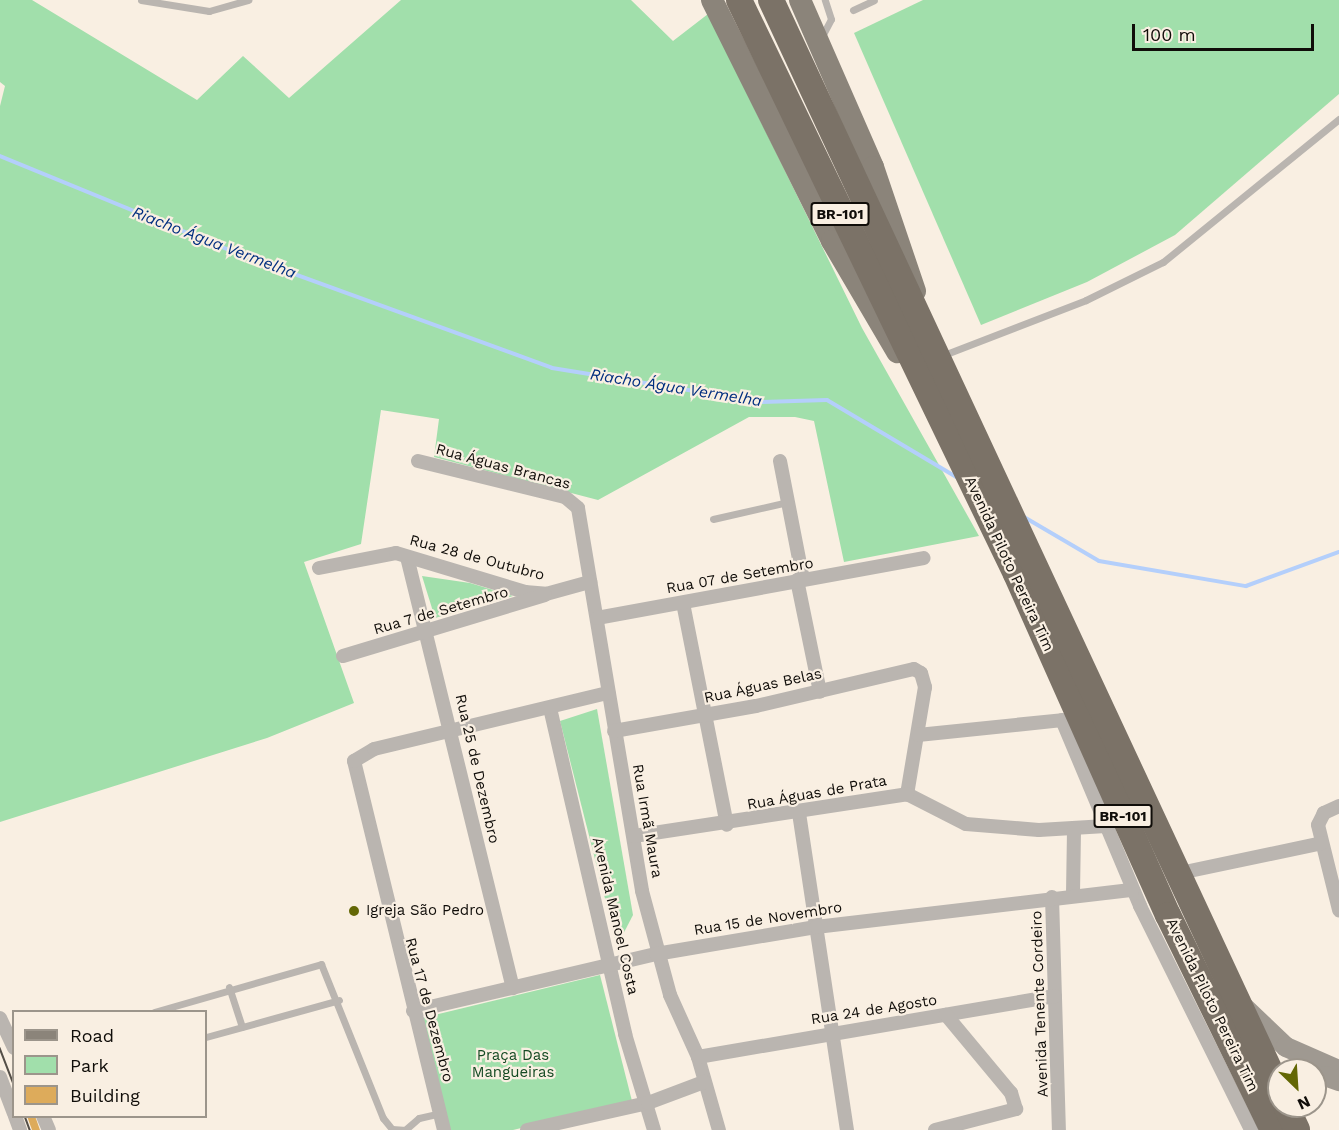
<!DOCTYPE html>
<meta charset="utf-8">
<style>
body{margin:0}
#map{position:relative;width:1339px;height:1130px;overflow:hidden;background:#f9efe2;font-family:"Work Sans",sans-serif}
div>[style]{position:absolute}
.green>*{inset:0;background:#a1dfab}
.stream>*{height:4px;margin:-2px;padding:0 2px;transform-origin:2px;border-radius:2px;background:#b4cffb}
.building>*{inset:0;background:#ddab5b}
.lane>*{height:7px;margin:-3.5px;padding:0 3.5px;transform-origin:3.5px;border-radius:3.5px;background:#bab5b0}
.street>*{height:14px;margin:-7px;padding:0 7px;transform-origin:7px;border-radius:7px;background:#bab5b0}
.secondary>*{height:20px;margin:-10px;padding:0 10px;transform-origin:10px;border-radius:10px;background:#9f9991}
.primary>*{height:22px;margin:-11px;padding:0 11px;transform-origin:11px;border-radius:11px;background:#8b847a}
.highway>*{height:26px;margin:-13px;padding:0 13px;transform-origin:13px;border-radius:13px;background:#7b7267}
.tram>*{height:1.5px;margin:-0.75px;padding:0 0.75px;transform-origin:0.75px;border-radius:0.75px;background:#544f48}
.dots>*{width:16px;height:16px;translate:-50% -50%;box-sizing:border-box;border:3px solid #f9efe2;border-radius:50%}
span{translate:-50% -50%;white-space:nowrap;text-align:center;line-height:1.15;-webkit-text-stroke:4.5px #f9efe2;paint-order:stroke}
.shield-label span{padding:2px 4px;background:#f9efe2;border:2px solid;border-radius:4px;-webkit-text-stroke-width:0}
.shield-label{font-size:14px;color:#100d09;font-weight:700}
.street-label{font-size:15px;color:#100d09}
.poi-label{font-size:15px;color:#100d09}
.left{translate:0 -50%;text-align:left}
.park-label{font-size:15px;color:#144a23}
.water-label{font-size:16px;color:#002e7f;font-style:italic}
.legend{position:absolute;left:12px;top:1010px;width:195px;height:108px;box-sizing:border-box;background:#f9efe2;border:2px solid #9c958b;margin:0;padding:8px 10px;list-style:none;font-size:18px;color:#100d09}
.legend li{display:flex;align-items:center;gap:12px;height:30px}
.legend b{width:30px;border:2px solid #9c958b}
.north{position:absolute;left:1267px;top:1058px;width:60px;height:60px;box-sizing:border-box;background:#f9efe2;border:2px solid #9c958b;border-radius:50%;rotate:155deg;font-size:16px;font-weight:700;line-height:24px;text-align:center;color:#100d09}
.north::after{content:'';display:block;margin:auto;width:21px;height:27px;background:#636705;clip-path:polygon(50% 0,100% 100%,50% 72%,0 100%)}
.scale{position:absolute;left:1132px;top:24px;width:182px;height:27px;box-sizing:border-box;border:3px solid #100d09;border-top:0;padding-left:8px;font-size:18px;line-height:21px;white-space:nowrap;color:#100d09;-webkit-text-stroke:4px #f9efe2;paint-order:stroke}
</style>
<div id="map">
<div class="green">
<i style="clip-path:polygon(0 0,32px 0,197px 100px,243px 56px,289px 98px,401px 0,631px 0,673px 41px,708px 14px,862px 328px,979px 536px,844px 562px,814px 421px,795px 417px,749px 417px,598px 500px,434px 457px,439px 419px,381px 410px,361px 544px,304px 562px,354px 703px,267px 738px,0 822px,0 106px,5px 86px,0 82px)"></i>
<i style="clip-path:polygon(923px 0,1339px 0,1339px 94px,1175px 235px,1087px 282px,981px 325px,854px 33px)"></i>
<i style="clip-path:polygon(422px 576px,470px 583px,513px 596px,435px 618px)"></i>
<i style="clip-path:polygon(597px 709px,633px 915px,617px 946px,560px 721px)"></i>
<i style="clip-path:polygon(600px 975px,632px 1101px,513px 1130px,450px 1130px,422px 1018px)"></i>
</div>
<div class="stream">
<i style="left:0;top:156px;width:253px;rotate:22.3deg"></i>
<i style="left:234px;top:252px;width:338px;rotate:20deg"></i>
<i style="left:552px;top:368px;width:213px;rotate:9.2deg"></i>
<i style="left:762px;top:402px;width:65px;rotate:-1.8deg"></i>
<i style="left:827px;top:400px;width:152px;rotate:30.8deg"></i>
<i style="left:1024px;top:517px;width:87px;rotate:30.4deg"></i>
<i style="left:1099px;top:561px;width:149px;rotate:9.7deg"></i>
<i style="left:1246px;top:586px;width:99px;rotate:-20.1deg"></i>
</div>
<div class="building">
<i style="clip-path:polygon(27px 1116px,35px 1116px,40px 1130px,32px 1130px)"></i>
</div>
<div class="lane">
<i style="left:141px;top:0;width:69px;rotate:9.2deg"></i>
<i style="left:209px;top:11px;width:41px;rotate:-15.8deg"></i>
<i style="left:853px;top:10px;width:23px;rotate:-25deg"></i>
<i style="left:821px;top:38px;width:21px;rotate:-62deg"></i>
<i style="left:831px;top:19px;width:20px;rotate:-108deg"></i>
<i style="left:941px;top:356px;width:155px;rotate:-21.1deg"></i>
<i style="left:1086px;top:300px;width:86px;rotate:-26.3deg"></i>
<i style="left:1163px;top:262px;width:227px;rotate:-39.1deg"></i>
<i style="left:713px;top:519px;width:77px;rotate:-12.8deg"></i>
<i style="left:229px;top:987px;width:42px;rotate:72deg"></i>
<i style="left:154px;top:1012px;width:174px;rotate:-16deg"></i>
<i style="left:321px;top:964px;width:166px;rotate:68.1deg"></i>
<i style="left:383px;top:1118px;width:14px;rotate:51deg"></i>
<i style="left:392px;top:1129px;width:14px;rotate:4deg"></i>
<i style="left:206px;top:1037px;width:138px;rotate:-15.5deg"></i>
<i style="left:405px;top:1130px;width:18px;rotate:-41deg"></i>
<i style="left:419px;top:1118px;width:23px;rotate:-13deg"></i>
</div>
<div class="street">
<i style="left:418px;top:461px;width:151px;rotate:13.8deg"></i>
<i style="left:565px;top:497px;width:17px;rotate:40deg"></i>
<i style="left:578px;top:508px;width:388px;rotate:80.5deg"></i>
<i style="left:642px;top:891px;width:108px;rotate:74.9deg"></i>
<i style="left:670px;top:995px;width:68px;rotate:65.7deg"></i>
<i style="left:698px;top:1057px;width:76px;rotate:74deg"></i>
<i style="left:780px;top:461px;width:120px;rotate:79deg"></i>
<i style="left:407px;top:557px;width:444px;rotate:76.2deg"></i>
<i style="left:319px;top:568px;width:78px;rotate:-11deg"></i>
<i style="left:396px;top:553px;width:135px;rotate:16.8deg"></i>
<i style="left:525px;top:592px;width:21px;rotate:5deg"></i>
<i style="left:546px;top:594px;width:46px;rotate:-15.3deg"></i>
<i style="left:797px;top:580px;width:114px;rotate:78.4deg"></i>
<i style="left:683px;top:603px;width:226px;rotate:78.8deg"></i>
<i style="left:597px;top:618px;width:332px;rotate:-10.4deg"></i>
<i style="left:343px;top:656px;width:211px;rotate:-16.8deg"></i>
<i style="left:550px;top:708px;width:335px;rotate:77deg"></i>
<i style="left:625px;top:1034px;width:100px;rotate:73.2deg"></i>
<i style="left:614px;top:731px;width:144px;rotate:-10deg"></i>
<i style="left:756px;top:706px;width:162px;rotate:-13.2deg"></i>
<i style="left:914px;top:669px;width:8px;rotate:30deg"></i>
<i style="left:921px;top:673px;width:15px;rotate:74deg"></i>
<i style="left:925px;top:687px;width:109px;rotate:99.5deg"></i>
<i style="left:918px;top:735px;width:145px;rotate:-5.9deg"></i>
<i style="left:1062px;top:720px;width:202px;rotate:67.2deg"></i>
<i style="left:1140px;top:906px;width:250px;rotate:63.6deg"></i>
<i style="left:907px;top:794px;width:66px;rotate:27deg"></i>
<i style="left:966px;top:824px;width:73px;rotate:4.7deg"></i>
<i style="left:1039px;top:830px;width:67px;rotate:-3.4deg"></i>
<i style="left:1339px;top:806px;width:17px;rotate:155deg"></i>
<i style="left:1324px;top:813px;width:13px;rotate:117deg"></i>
<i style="left:1318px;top:825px;width:88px;rotate:76.1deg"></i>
<i style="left:799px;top:813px;width:321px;rotate:81.4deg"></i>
<i style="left:634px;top:836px;width:276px;rotate:-8.7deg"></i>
<i style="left:1180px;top:873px;width:145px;rotate:-11.9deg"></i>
<i style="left:1073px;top:894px;width:66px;rotate:-89.1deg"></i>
<i style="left:1052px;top:897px;width:233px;rotate:88.3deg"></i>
<i style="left:413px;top:1011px;width:250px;rotate:-13.2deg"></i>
<i style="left:656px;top:954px;width:162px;rotate:-9.6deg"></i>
<i style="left:816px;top:927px;width:319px;rotate:-6.7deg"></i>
<i style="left:0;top:1018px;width:33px;rotate:65deg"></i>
<i style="left:698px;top:1057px;width:362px;rotate:-9.7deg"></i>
<i style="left:0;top:1077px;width:39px;rotate:69deg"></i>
<i style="left:15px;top:1116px;width:15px;rotate:70deg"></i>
<i style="left:43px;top:1116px;width:15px;rotate:67deg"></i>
<i style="left:444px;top:1130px;width:380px;rotate:-103.7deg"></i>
<i style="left:354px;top:761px;width:23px;rotate:-31deg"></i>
<i style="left:374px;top:749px;width:241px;rotate:-13.5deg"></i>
<i style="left:527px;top:1130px;width:124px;rotate:-12.6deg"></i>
<i style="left:648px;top:1103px;width:60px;rotate:-20.6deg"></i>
<i style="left:935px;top:1130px;width:84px;rotate:-14.5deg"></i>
<i style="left:1016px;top:1109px;width:17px;rotate:-107deg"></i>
<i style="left:1011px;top:1093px;width:102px;rotate:-129.8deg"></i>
</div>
<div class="secondary">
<i style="left:1244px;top:1007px;width:58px;rotate:43.6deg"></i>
<i style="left:1286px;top:1047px;width:58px;rotate:23.5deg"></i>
<i style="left:1315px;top:1079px;width:10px;rotate:-17deg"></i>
<i style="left:1325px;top:1076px;width:15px;rotate:20deg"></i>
</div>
<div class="primary">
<i style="left:712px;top:0;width:269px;rotate:63.5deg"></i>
<i style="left:832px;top:241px;width:129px;rotate:59.6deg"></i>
<i style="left:800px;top:0;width:182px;rotate:66.4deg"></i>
<i style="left:873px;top:167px;width:131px;rotate:71.3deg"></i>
</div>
<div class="highway">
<i style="left:739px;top:0;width:637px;rotate:64.24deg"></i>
<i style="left:1016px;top:574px;width:373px;rotate:66deg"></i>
<i style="left:1168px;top:915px;width:239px;rotate:64deg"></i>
<i style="left:771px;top:0;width:1203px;rotate:65.01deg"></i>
<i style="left:1286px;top:1106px;width:26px;rotate:65deg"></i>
</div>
<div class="tram">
<i style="left:0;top:1048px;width:39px;rotate:69deg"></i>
<i style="left:25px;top:1116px;width:15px;rotate:70deg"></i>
</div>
<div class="dots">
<i style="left:354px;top:911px;background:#636705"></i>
</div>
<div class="shield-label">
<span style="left:840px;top:214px">BR-101</span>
<span style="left:1123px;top:816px">BR-101</span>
</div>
<div class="street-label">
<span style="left:503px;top:467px;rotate:15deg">Rua Águas Brancas</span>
<span style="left:477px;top:558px;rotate:15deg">Rua 28 de Outubro</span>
<span style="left:1009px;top:564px;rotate:65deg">Avenida Piloto Pereira Tim</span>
<span style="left:740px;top:576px;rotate:-10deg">Rua 07 de Setembro</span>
<span style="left:441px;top:611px;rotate:-16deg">Rua 7 de Setembro</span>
<span style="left:763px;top:686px;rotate:-12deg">Rua Águas Belas</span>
<span style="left:477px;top:769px;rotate:77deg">Rua 25 de Dezembro</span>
<span style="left:817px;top:793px;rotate:-10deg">Rua Águas de Prata</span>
<span style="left:647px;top:821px;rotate:80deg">Rua Irmã Maura</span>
<span style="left:615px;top:916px;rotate:77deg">Avenida Manoel Costa</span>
<span style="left:768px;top:919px;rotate:-9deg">Rua 15 de Novembro</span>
<span style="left:1040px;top:1004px;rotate:-92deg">Avenida Tenente Cordeiro</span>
<span style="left:1212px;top:1005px;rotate:64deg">Avenida Piloto Pereira Tim</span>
<span style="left:429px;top:1010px;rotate:75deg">Rua 17 de Dezembro</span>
<span style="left:874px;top:1010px;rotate:-9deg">Rua 24 de Agosto</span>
</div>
<div class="poi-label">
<span class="left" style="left:366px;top:911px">Igreja São Pedro</span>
</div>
<div class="park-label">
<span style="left:513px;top:1064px">Praça Das<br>Mangueiras</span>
</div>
<div class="water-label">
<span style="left:214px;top:243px;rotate:21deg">Riacho Água Vermelha</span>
<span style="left:676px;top:388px;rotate:9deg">Riacho Água Vermelha</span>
</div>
<ul class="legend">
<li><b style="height:8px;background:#8b847a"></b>Road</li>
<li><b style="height:16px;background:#a1dfab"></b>Park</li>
<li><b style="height:16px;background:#ddab5b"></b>Building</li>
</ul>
<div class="north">N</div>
<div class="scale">100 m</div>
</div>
